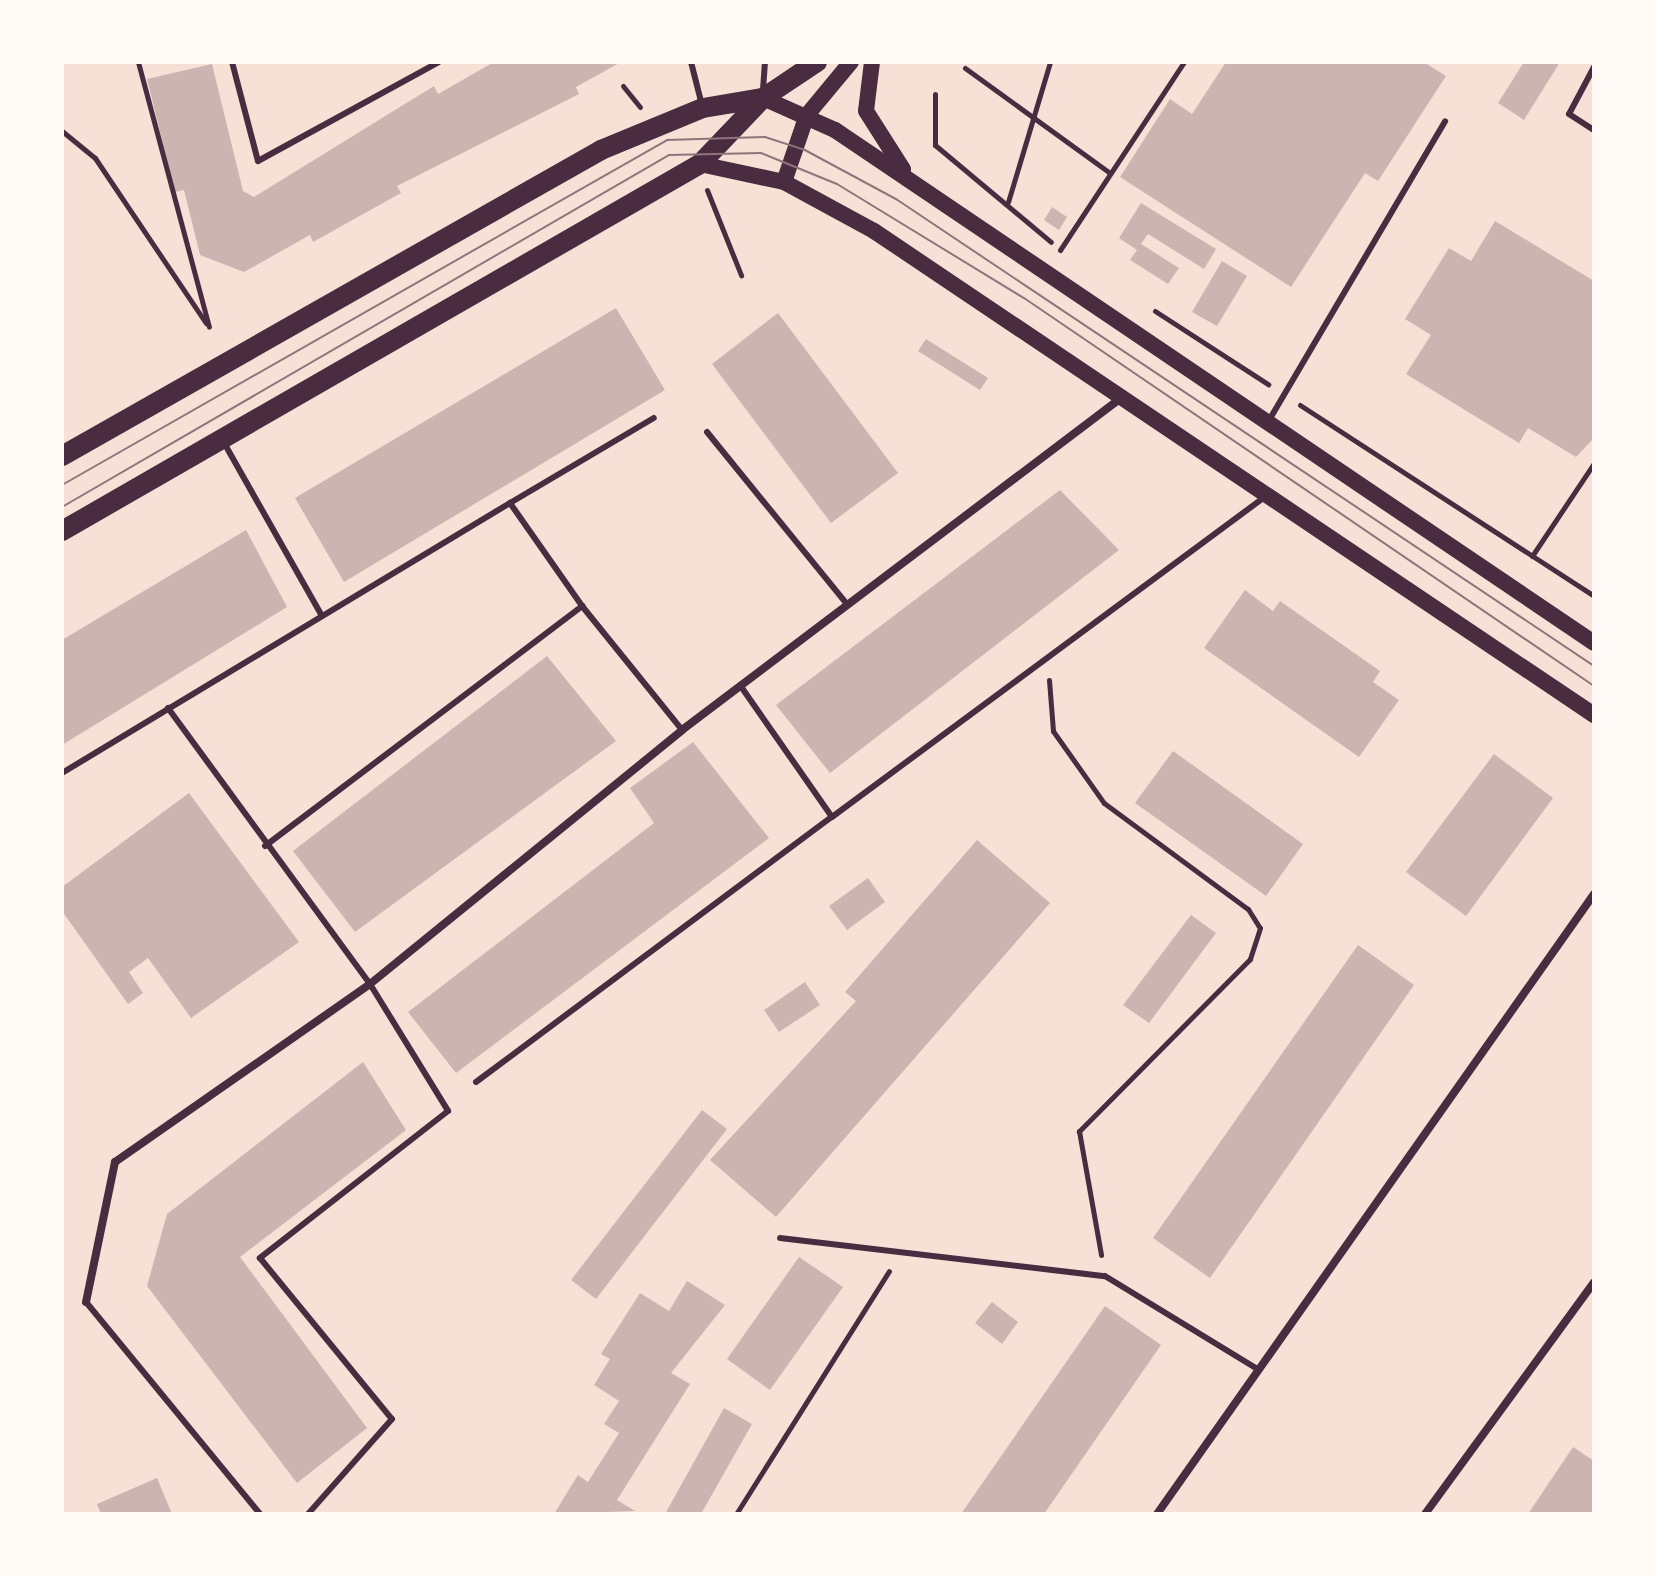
<!DOCTYPE html>
<style>
body{margin:0}
#map{position:relative;width:1656px;height:1576px;overflow:hidden;background:#f7e1d7;font-family:"Open Sans",sans-serif}
div>[style]{position:absolute}
.building>*{inset:0;background:#ccb4b1}
.path>*{height:5px;margin:-2.5px;padding:0 2.5px;transform-origin:2.5px;border-radius:2.5px;background:#4a2c40}
.service>*{height:6px;margin:-3px;padding:0 3px;transform-origin:3px;border-radius:3px;background:#4a2c40}
.minor>*{height:8px;margin:-4px;padding:0 4px;transform-origin:4px;border-radius:4px;background:#4a2c40}
.secondary>*{height:16px;margin:-8px;padding:0 8px;transform-origin:8px;border-radius:8px;background:#4a2c40}
.primary>*{height:20px;margin:-10px;padding:0 10px;transform-origin:10px;border-radius:10px;background:#4a2c40}
.tram>*{height:2px;margin:-1px;padding:0 1px;transform-origin:1px;border-radius:1px;background:#8f747c}
span{translate:-50% -50%;white-space:nowrap;text-align:center;line-height:1.15;-webkit-text-stroke:6px #fffaf5;paint-order:stroke}
.frame{position:absolute;inset:0;border:64px solid #fffaf5;pointer-events:none}
</style>
<div id="map">
<div class="building">
<i style="clip-path:polygon(494px 62px,621px 62px,576px 87px,579px 94px,397px 186px,401px 193px,313px 242px,310px 235px,244px 272px,200px 255px,184px 190px,175px 192px,147px 79px,212px 64px,243px 191px,254px 197px,434px 86px,438px 94px)"></i>
<i style="clip-path:polygon(1226px 62px,1424px 62px,1446px 76px,1378px 181px,1365px 173px,1291px 287px,1120px 177px,1170px 99px,1192px 114px)"></i>
<i style="clip-path:polygon(1524px 62px,1560px 62px,1524px 120px,1498px 103px)"></i>
<i style="clip-path:polygon(1141px 203px,1216px 249px,1204px 269px,1148px 234px,1141px 244px,1179px 268px,1168px 284px,1130px 260px,1137px 250px,1119px 238px)"></i>
<i style="clip-path:polygon(1052px 207px,1067px 217px,1059px 230px,1044px 220px)"></i>
<i style="clip-path:polygon(1495px 221px,1594px 281px,1594px 438px,1576px 457px,1528px 428px,1519px 443px,1406px 374px,1431px 335px,1405px 319px,1449px 248px,1471px 261px)"></i>
<i style="clip-path:polygon(1222px 261px,1247px 276px,1217px 326px,1192px 312px)"></i>
<i style="clip-path:polygon(616px 308px,665px 390px,344px 582px,295px 498px)"></i>
<i style="clip-path:polygon(778px 313px,898px 473px,831px 523px,712px 364px)"></i>
<i style="clip-path:polygon(926px 339px,988px 378px,980px 390px,918px 351px)"></i>
<i style="clip-path:polygon(1060px 490px,1119px 550px,830px 773px,776px 705px)"></i>
<i style="clip-path:polygon(246px 530px,287px 607px,62px 745px,62px 640px)"></i>
<i style="clip-path:polygon(1245px 590px,1273px 611px,1280px 601px,1380px 671px,1373px 682px,1399px 700px,1359px 757px,1204px 648px)"></i>
<i style="clip-path:polygon(547px 656px,616px 741px,355px 932px,293px 851px)"></i>
<i style="clip-path:polygon(693px 742px,769px 838px,456px 1073px,408px 1012px,654px 823px,630px 788px)"></i>
<i style="clip-path:polygon(1173px 751px,1303px 844px,1266px 896px,1135px 803px)"></i>
<i style="clip-path:polygon(1494px 754px,1553px 798px,1466px 916px,1406px 872px)"></i>
<i style="clip-path:polygon(189px 793px,299px 942px,191px 1018px,148px 958px,129px 972px,143px 993px,128px 1004px,62px 911px,62px 887px)"></i>
<i style="clip-path:polygon(977px 840px,1050px 903px,776px 1217px,710px 1160px,856px 1001px,845px 992px)"></i>
<i style="clip-path:polygon(868px 878px,885px 902px,847px 930px,829px 906px)"></i>
<i style="clip-path:polygon(1191px 915px,1216px 933px,1149px 1023px,1123px 1005px)"></i>
<i style="clip-path:polygon(1358px 945px,1414px 985px,1210px 1278px,1153px 1238px)"></i>
<i style="clip-path:polygon(805px 982px,820px 1005px,779px 1032px,764px 1010px)"></i>
<i style="clip-path:polygon(363px 1062px,406px 1130px,240px 1257px,367px 1428px,297px 1483px,147px 1286px,167px 1214px)"></i>
<i style="clip-path:polygon(702px 1110px,727px 1129px,596px 1299px,571px 1280px)"></i>
<i style="clip-path:polygon(799px 1257px,843px 1287px,770px 1390px,727px 1359px)"></i>
<i style="clip-path:polygon(687px 1281px,725px 1305px,671px 1373px,690px 1384px,617px 1500px,635px 1511px,554px 1514px,578px 1475px,588px 1482px,619px 1433px,604px 1424px,619px 1401px,594px 1385px,610px 1359px,601px 1354px,640px 1293px,669px 1311px)"></i>
<i style="clip-path:polygon(992px 1302px,1018px 1322px,1002px 1344px,975px 1323px)"></i>
<i style="clip-path:polygon(1105px 1306px,1161px 1345px,1044px 1514px,961px 1514px)"></i>
<i style="clip-path:polygon(724px 1408px,752px 1424px,701px 1514px,665px 1514px)"></i>
<i style="clip-path:polygon(1573px 1447px,1594px 1461px,1594px 1514px,1528px 1514px)"></i>
<i style="clip-path:polygon(157px 1478px,172px 1514px,101px 1514px,97px 1504px)"></i>
</div>
<div class="path">
<i style="left:138px;top:62px;width:274px;rotate:75deg"></i>
<i style="left:965px;top:68px;width:179px;rotate:35.9deg"></i>
<i style="left:623px;top:86px;width:27px;rotate:51deg"></i>
<i style="left:935px;top:94px;width:51px;rotate:90deg"></i>
<i style="left:935px;top:145px;width:151px;rotate:39.9deg"></i>
<i style="left:62px;top:131px;width:43px;rotate:39.3deg"></i>
<i style="left:95px;top:158px;width:199px;rotate:56.1deg"></i>
<i style="left:707px;top:190px;width:92px;rotate:68.2deg"></i>
<i style="left:1008px;top:202px;width:146px;rotate:-73.3deg"></i>
<i style="left:1060px;top:250px;width:225px;rotate:-56.6deg"></i>
<i style="left:1155px;top:311px;width:135px;rotate:32.9deg"></i>
<i style="left:1300px;top:405px;width:351px;rotate:33deg"></i>
<i style="left:1532px;top:556px;width:112px;rotate:-56.3deg"></i>
<i style="left:1049px;top:680px;width:51px;rotate:85.5deg"></i>
<i style="left:1053px;top:731px;width:88px;rotate:54.7deg"></i>
<i style="left:1104px;top:803px;width:179px;rotate:36.4deg"></i>
<i style="left:1248px;top:909px;width:22px;rotate:58deg"></i>
<i style="left:1260px;top:928px;width:33px;rotate:108deg"></i>
<i style="left:1250px;top:959px;width:243px;rotate:134.8deg"></i>
<i style="left:1079px;top:1131px;width:126px;rotate:79.9deg"></i>
<i style="left:736px;top:1514px;width:287px;rotate:-57.8deg"></i>
</div>
<div class="service">
<i style="left:232px;top:62px;width:102px;rotate:75.3deg"></i>
<i style="left:258px;top:161px;width:206px;rotate:-28.7deg"></i>
<i style="left:691px;top:62px;width:44px;rotate:75.7deg"></i>
<i style="left:1594px;top:67px;width:53px;rotate:118deg"></i>
<i style="left:1569px;top:114px;width:30px;rotate:33deg"></i>
<i style="left:763px;top:90px;width:28px;rotate:-86deg"></i>
<i style="left:1268px;top:422px;width:349px;rotate:-59.5deg"></i>
<i style="left:707px;top:432px;width:220px;rotate:50.9deg"></i>
<i style="left:223px;top:441px;width:201px;rotate:60.5deg"></i>
<i style="left:510px;top:503px;width:167px;rotate:-30.6deg"></i>
<i style="left:742px;top:688px;width:157px;rotate:55.1deg"></i>
<i style="left:832px;top:817px;width:540px;rotate:-36.49deg"></i>
<i style="left:168px;top:708px;width:342px;rotate:53.8deg"></i>
<i style="left:370px;top:984px;width:149px;rotate:58.4deg"></i>
<i style="left:448px;top:1111px;width:239px;rotate:142deg"></i>
<i style="left:260px;top:1258px;width:208px;rotate:50.7deg"></i>
<i style="left:392px;top:1419px;width:127px;rotate:131.5deg"></i>
<i style="left:62px;top:773px;width:523px;rotate:-31.08deg"></i>
<i style="left:510px;top:503px;width:126px;rotate:55deg"></i>
<i style="left:265px;top:846px;width:398px;rotate:-37.1deg"></i>
<i style="left:582px;top:606px;width:159px;rotate:51.1deg"></i>
<i style="left:476px;top:1082px;width:444px;rotate:-36.7deg"></i>
<i style="left:780px;top:1238px;width:327px;rotate:6.7deg"></i>
<i style="left:1105px;top:1276px;width:180px;rotate:31.4deg"></i>
<i style="left:86px;top:1302px;width:274px;rotate:50.6deg"></i>
</div>
<div class="minor">
<i style="left:86px;top:1302px;width:143px;rotate:-78.3deg"></i>
<i style="left:115px;top:1162px;width:311px;rotate:-34.9deg"></i>
<i style="left:370px;top:984px;width:402px;rotate:-39.1deg"></i>
<i style="left:682px;top:730px;width:550px;rotate:-37.1deg"></i>
<i style="left:1157px;top:1514px;width:759px;rotate:-54.82deg"></i>
<i style="left:1425px;top:1514px;width:287px;rotate:-53.9deg"></i>
</div>
<div class="secondary">
<i style="left:872px;top:62px;width:49px;rotate:97deg"></i>
<i style="left:866px;top:111px;width:69px;rotate:57.5deg"></i>
<i style="left:763px;top:98px;width:79px;rotate:24deg"></i>
<i style="left:835px;top:130px;width:916px;rotate:34.05deg"></i>
<i style="left:700px;top:164px;width:86px;rotate:12.1deg"></i>
<i style="left:784px;top:182px;width:102px;rotate:28.6deg"></i>
<i style="left:874px;top:231px;width:868px;rotate:33.91deg"></i>
<i style="left:784px;top:182px;width:71px;rotate:-71.1deg"></i>
<i style="left:807px;top:115px;width:69px;rotate:-50.3deg"></i>
</div>
<div class="primary">
<i style="left:62px;top:456px;width:620px;rotate:-29.58deg"></i>
<i style="left:601px;top:150px;width:110px;rotate:-22.4deg"></i>
<i style="left:703px;top:108px;width:61px;rotate:-9.5deg"></i>
<i style="left:62px;top:531px;width:736px;rotate:-29.91deg"></i>
<i style="left:700px;top:164px;width:91px;rotate:-46.3deg"></i>
<i style="left:763px;top:98px;width:65px;rotate:-33.7deg"></i>
</div>
<div class="tram">
<i style="left:62px;top:485px;width:696px;rotate:-29.69deg"></i>
<i style="left:667px;top:140px;width:98px;rotate:-1.8deg"></i>
<i style="left:765px;top:137px;width:40px;rotate:18deg"></i>
<i style="left:803px;top:149px;width:106px;rotate:28.3deg"></i>
<i style="left:896px;top:199px;width:840px;rotate:33.78deg"></i>
<i style="left:62px;top:507px;width:702px;rotate:-30.11deg"></i>
<i style="left:669px;top:155px;width:92px;rotate:-1.2deg"></i>
<i style="left:761px;top:153px;width:82px;rotate:22.2deg"></i>
<i style="left:837px;top:184px;width:219px;rotate:31.4deg"></i>
<i style="left:1024px;top:298px;width:690px;rotate:34.24deg"></i>
</div>
<div class="frame"></div>
</div>
